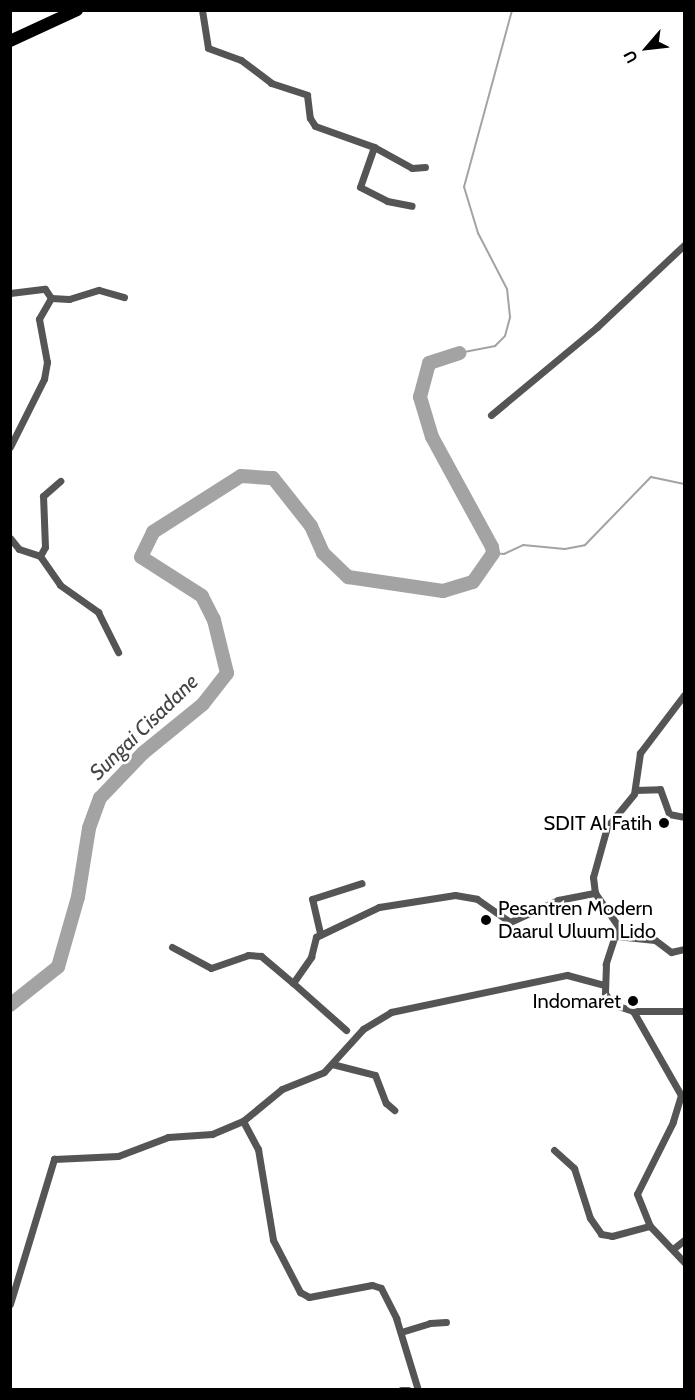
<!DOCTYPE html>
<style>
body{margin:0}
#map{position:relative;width:695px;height:1400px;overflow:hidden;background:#fff;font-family:Cabin,sans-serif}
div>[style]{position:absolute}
.stream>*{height:2px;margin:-1px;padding:0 1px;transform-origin:1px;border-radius:1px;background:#a3a3a3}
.river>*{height:14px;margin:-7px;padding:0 7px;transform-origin:7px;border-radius:7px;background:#a3a3a3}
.minor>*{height:7px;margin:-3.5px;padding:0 3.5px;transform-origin:3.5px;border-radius:3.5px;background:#555}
.trunk>*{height:12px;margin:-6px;padding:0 6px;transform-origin:6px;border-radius:6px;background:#000}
.dots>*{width:16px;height:16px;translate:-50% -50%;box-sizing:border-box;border:3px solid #fff;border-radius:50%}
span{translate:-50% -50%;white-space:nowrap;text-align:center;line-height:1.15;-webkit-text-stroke:5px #fff;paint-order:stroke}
.poi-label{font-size:20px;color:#000}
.right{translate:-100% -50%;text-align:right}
.left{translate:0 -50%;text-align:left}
.water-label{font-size:21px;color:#444;font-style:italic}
.frame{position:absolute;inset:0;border:12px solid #000;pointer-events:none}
.north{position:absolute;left:617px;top:18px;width:60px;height:60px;-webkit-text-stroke:4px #fff;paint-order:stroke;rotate:242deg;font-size:16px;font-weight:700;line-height:24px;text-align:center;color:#000}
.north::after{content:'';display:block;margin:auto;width:21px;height:27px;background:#000;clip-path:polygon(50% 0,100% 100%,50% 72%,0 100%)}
</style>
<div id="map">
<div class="stream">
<i style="left:459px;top:353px;width:37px;rotate:-11deg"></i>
<i style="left:495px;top:346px;width:14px;rotate:-45deg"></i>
<i style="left:505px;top:336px;width:20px;rotate:-75deg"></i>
<i style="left:510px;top:317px;width:28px;rotate:-96deg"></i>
<i style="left:507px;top:289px;width:63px;rotate:-117.4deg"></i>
<i style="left:478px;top:233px;width:48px;rotate:-106.9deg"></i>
<i style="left:464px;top:187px;width:183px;rotate:-74.8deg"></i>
<i style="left:493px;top:553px;width:11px;rotate:5deg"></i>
<i style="left:504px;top:554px;width:21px;rotate:-25deg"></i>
<i style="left:523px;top:545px;width:42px;rotate:5.4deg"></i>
<i style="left:565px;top:549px;width:20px;rotate:-11deg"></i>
<i style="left:585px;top:545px;width:95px;rotate:-45.9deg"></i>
<i style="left:651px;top:477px;width:34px;rotate:12deg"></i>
</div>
<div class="river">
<i style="left:10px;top:1005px;width:61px;rotate:-38.4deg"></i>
<i style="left:58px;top:967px;width:73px;rotate:-74.1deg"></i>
<i style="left:78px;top:897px;width:70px;rotate:-80.9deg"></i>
<i style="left:89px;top:828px;width:32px;rotate:-70deg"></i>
<i style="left:100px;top:798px;width:62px;rotate:-46.3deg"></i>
<i style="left:143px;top:753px;width:77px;rotate:-39.2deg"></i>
<i style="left:203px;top:704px;width:39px;rotate:-52deg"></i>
<i style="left:227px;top:673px;width:55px;rotate:-103.8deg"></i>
<i style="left:214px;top:620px;width:27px;rotate:-117deg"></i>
<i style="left:202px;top:596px;width:72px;rotate:-147.4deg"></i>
<i style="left:141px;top:557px;width:28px;rotate:-64deg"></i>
<i style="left:153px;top:532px;width:104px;rotate:-32.5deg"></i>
<i style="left:241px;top:476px;width:32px;rotate:4deg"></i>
<i style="left:273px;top:478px;width:61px;rotate:51.6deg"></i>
<i style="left:311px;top:526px;width:30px;rotate:66deg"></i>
<i style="left:323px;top:553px;width:35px;rotate:44deg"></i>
<i style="left:348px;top:577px;width:96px;rotate:8.4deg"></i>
<i style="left:443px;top:591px;width:31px;rotate:-17deg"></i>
<i style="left:473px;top:582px;width:35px;rotate:-55deg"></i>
<i style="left:493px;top:553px;width:6px;rotate:-99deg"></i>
<i style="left:492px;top:547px;width:125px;rotate:-118.6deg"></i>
<i style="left:432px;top:437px;width:42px;rotate:-106.7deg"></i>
<i style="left:420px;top:397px;width:35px;rotate:-75deg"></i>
<i style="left:429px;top:363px;width:32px;rotate:-18deg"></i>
</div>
<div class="minor">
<i style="left:202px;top:10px;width:38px;rotate:81deg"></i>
<i style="left:208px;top:48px;width:35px;rotate:20deg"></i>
<i style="left:241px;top:60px;width:38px;rotate:37deg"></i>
<i style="left:271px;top:83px;width:38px;rotate:18deg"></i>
<i style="left:307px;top:95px;width:23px;rotate:83deg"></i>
<i style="left:310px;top:118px;width:9px;rotate:58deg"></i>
<i style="left:315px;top:126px;width:63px;rotate:19.6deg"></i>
<i style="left:374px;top:147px;width:43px;rotate:28.9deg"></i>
<i style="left:412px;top:168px;width:13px;rotate:-4deg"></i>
<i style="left:374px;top:147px;width:42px;rotate:109.3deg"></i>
<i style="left:360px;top:187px;width:30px;rotate:27deg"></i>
<i style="left:387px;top:201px;width:25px;rotate:11deg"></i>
<i style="left:10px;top:293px;width:35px;rotate:-7deg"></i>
<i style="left:45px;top:289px;width:11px;rotate:56deg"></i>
<i style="left:51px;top:298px;width:24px;rotate:120deg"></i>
<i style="left:39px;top:319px;width:44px;rotate:79.5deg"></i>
<i style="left:47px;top:362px;width:17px;rotate:100deg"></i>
<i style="left:44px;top:379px;width:76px;rotate:116.6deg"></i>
<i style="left:51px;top:298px;width:18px;rotate:3deg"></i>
<i style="left:69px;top:299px;width:31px;rotate:-17deg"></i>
<i style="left:99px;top:290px;width:26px;rotate:16deg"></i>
<i style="left:491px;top:415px;width:138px;rotate:-39.7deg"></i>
<i style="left:597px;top:327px;width:120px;rotate:-43.3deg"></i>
<i style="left:10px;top:538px;width:14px;rotate:51deg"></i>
<i style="left:19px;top:549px;width:22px;rotate:18deg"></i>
<i style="left:40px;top:556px;width:35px;rotate:55deg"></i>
<i style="left:60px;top:585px;width:47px;rotate:35.4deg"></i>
<i style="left:98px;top:612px;width:45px;rotate:63.4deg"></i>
<i style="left:40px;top:556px;width:10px;rotate:-61deg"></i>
<i style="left:45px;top:547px;width:51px;rotate:-92.2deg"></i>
<i style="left:43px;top:496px;width:23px;rotate:-41deg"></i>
<i style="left:684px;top:695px;width:73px;rotate:127.2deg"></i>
<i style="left:640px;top:753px;width:41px;rotate:98.3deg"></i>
<i style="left:634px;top:794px;width:43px;rotate:129.3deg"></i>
<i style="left:607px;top:827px;width:52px;rotate:105.6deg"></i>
<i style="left:593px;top:877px;width:16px;rotate:83deg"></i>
<i style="left:595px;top:893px;width:40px;rotate:55.1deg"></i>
<i style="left:618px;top:926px;width:40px;rotate:108deg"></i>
<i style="left:606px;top:964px;width:29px;rotate:92deg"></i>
<i style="left:605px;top:993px;width:13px;rotate:58deg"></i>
<i style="left:612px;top:1004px;width:22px;rotate:18deg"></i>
<i style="left:633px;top:1011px;width:97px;rotate:60.3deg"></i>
<i style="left:681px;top:1095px;width:28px;rotate:107deg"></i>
<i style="left:673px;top:1122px;width:80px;rotate:116.6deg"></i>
<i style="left:637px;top:1194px;width:35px;rotate:68deg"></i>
<i style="left:650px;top:1226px;width:50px;rotate:46.6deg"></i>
<i style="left:635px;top:790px;width:25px;rotate:-2deg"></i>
<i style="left:660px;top:789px;width:27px;rotate:70deg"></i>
<i style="left:669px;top:814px;width:15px;rotate:11deg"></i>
<i style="left:320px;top:933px;width:35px;rotate:-103deg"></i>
<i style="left:312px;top:899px;width:52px;rotate:-17.7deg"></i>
<i style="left:616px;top:936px;width:39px;rotate:6deg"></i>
<i style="left:655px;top:940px;width:20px;rotate:37deg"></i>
<i style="left:671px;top:952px;width:13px;rotate:-13deg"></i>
<i style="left:172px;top:947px;width:44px;rotate:28.3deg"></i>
<i style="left:211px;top:968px;width:39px;rotate:-19deg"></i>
<i style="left:248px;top:955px;width:13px;rotate:4deg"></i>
<i style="left:261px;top:956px;width:42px;rotate:40.2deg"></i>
<i style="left:293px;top:983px;width:32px;rotate:-55deg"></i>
<i style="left:311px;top:957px;width:21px;rotate:-76deg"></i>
<i style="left:316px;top:937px;width:70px;rotate:-25.5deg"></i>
<i style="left:379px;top:907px;width:77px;rotate:-9deg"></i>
<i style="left:455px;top:895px;width:22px;rotate:10deg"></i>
<i style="left:477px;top:899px;width:40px;rotate:34.9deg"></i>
<i style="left:510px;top:922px;width:53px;rotate:-24.6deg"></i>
<i style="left:558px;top:900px;width:38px;rotate:-11deg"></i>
<i style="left:293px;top:983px;width:71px;rotate:41.6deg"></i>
<i style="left:633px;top:1011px;width:51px"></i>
<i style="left:332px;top:1064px;width:44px;rotate:14.3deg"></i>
<i style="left:375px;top:1075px;width:30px;rotate:69deg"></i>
<i style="left:386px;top:1103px;width:11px;rotate:41deg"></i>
<i style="left:243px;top:1121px;width:50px;rotate:-39.4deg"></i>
<i style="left:282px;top:1089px;width:45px;rotate:-22deg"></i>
<i style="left:324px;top:1072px;width:58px;rotate:-47.8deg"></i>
<i style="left:363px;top:1029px;width:33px;rotate:-31deg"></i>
<i style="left:391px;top:1012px;width:180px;rotate:-11.9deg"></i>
<i style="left:567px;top:975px;width:38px;rotate:15deg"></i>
<i style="left:554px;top:1150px;width:27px;rotate:42deg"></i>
<i style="left:574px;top:1168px;width:52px;rotate:72.3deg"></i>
<i style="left:590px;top:1218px;width:19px;rotate:55deg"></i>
<i style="left:601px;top:1234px;width:11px;rotate:10deg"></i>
<i style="left:612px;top:1236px;width:39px;rotate:-15deg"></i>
<i style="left:673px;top:1249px;width:14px;rotate:-39deg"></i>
<i style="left:10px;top:1304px;width:152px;rotate:-73.1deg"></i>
<i style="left:54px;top:1159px;width:64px;rotate:-2.7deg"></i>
<i style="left:118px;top:1156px;width:53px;rotate:-20.8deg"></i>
<i style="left:168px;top:1137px;width:44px;rotate:-3.9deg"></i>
<i style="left:212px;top:1134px;width:34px;rotate:-23deg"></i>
<i style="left:243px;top:1121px;width:32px;rotate:62deg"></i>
<i style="left:258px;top:1149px;width:92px;rotate:80.6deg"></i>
<i style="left:273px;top:1240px;width:59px;rotate:62.6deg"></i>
<i style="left:300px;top:1292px;width:10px;rotate:29deg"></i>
<i style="left:309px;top:1297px;width:64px;rotate:-10.8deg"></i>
<i style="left:372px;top:1285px;width:9px;rotate:18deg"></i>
<i style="left:381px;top:1288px;width:34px;rotate:63deg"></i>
<i style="left:396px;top:1318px;width:75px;rotate:73deg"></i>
<i style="left:401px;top:1332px;width:30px;rotate:-17deg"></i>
<i style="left:430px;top:1323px;width:16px;rotate:-4deg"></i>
<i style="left:401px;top:1390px;width:7px"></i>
</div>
<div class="trunk">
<i style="left:10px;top:41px;width:74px;rotate:-24.8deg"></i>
</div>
<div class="dots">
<i style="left:664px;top:823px;background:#000"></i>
<i style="left:486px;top:920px;background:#000"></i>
<i style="left:633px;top:1001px;background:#000"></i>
</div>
<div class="poi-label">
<span class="right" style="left:652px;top:823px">SDIT Al Fatih</span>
<span class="left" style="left:498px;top:920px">Pesantren Modern<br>Daarul Uluum Lido</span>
<span class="right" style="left:621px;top:1001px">Indomaret</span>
</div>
<div class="water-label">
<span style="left:144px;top:727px;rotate:-44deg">Sungai Cisadane</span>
</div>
<div class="frame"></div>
<div class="north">U</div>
</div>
